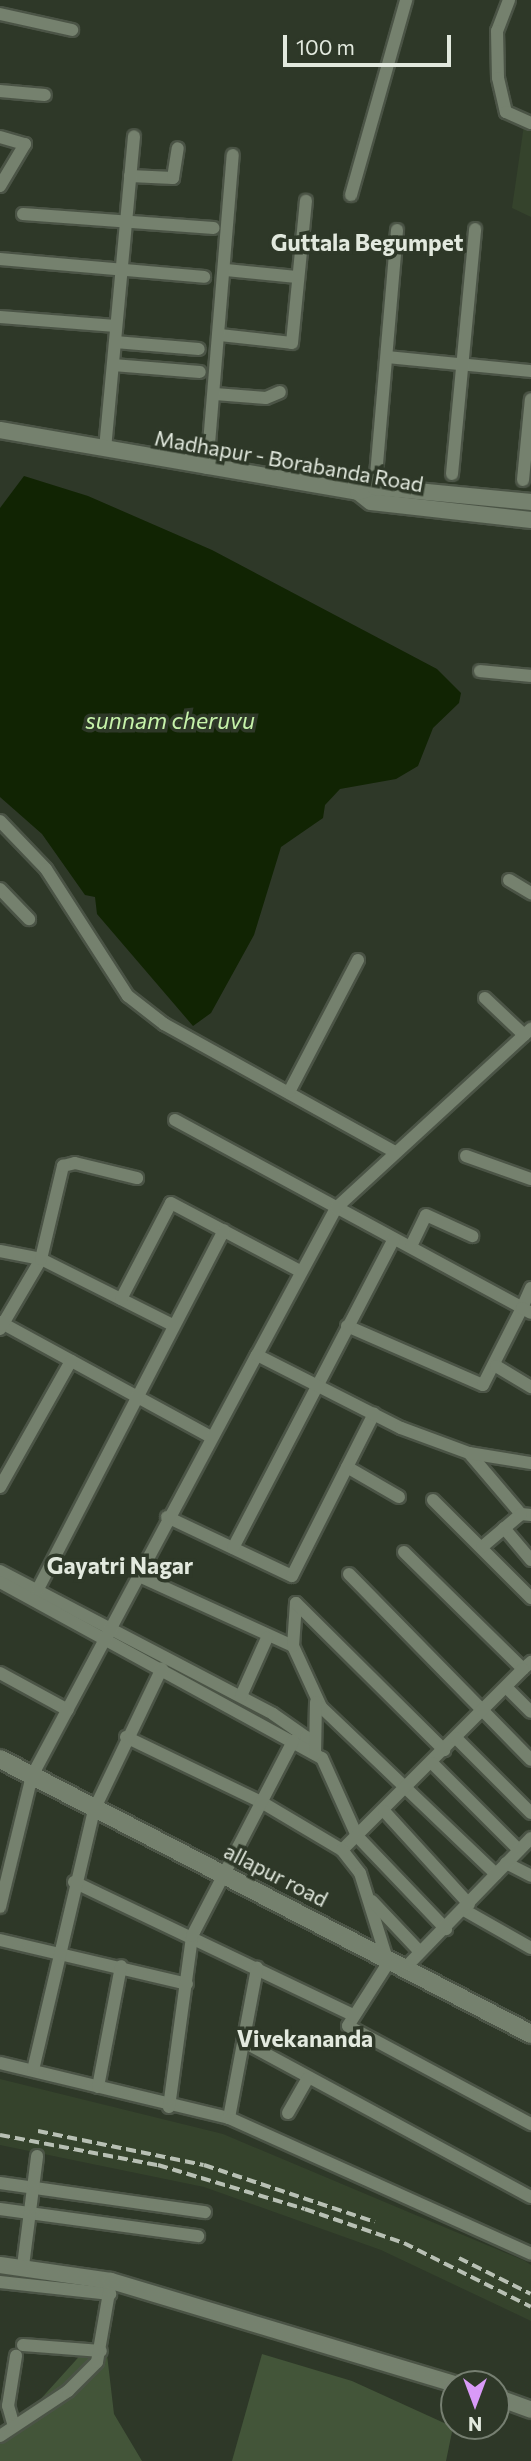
<!DOCTYPE html>
<style>
body{margin:0}
#map{position:relative;width:531px;height:2461px;overflow:hidden;background:#2e3828;font-family:Commissioner,sans-serif}
div>[style]{position:absolute}
.built>*{inset:0;background:#35432c}
.green>*{inset:0;background:#435539}
.water>*{inset:0;background:#112403}
.roads{filter:drop-shadow(2px 0 #4b5446) drop-shadow(-2px 0 #4b5446) drop-shadow(0 2px #4b5446) drop-shadow(0 -2px #4b5446)}
.minor>*{height:12px;margin:-6px;padding:0 6px;transform-origin:6px;border-radius:6px;background:#75816e}
.tertiary>*{height:16px;margin:-8px;padding:0 8px;transform-origin:8px;border-radius:8px;background:#75816e}
.secondary>*{height:18px;margin:-9px;padding:0 9px;transform-origin:9px;border-radius:9px;background:#75816e}
.rail>*{height:3.5px;margin-top:-1.75px;transform-origin:0;background:repeating-linear-gradient(90deg,#b8c0b4 0 10px,transparent 0 15px)}
span{translate:-50% -50%;white-space:nowrap;text-align:center;line-height:1.15;-webkit-text-stroke:7px #2e3828;paint-order:stroke}
.street-label{font-size:21px;color:#e2e9de}
.neighbourhood-label{font-size:23px;color:#e2e9de;font-weight:700}
.water-label{font-size:23px;color:#c6f3aa;font-style:italic}
.north{position:absolute;left:440px;top:2370px;width:70px;height:70px;box-sizing:border-box;background:#2e3828;border:2px solid #767f71;border-radius:50%;rotate:180deg;font-size:19px;font-weight:700;line-height:28px;text-align:center;color:#e2e9de}
.north::after{content:'';display:block;margin:auto;width:24px;height:32px;background:#d99af8;clip-path:polygon(50% 0,100% 100%,50% 72%,0 100%)}
.scale{position:absolute;left:283px;top:35px;width:168px;height:32px;box-sizing:border-box;border:4px solid #e2e9de;border-top:0;padding-left:9px;font-size:21px;line-height:24px;white-space:nowrap;color:#e2e9de;-webkit-text-stroke:5px #2e3828;paint-order:stroke}
</style>
<div id="map">
<div class="built">
<i style="clip-path:polygon(524px 125px,531px 128px,531px 217px,512px 208px)"></i>
<i style="clip-path:polygon(0 2079px,223px 2134px,525px 2261px,531px 2265px,531px 2321px,381px 2250px,204px 2187px,0 2145px)"></i>
</div>
<div class="green">
<i style="clip-path:polygon(104px 2329px,114px 2414px,142px 2461px,0 2461px,0 2444px)"></i>
<i style="clip-path:polygon(262px 2354px,352px 2381px,453px 2427px,446px 2461px,232px 2461px)"></i>
</div>
<div class="water">
<i style="clip-path:polygon(24px 476px,88px 496px,212px 550px,437px 669px,461px 693px,459px 703px,433px 728px,418px 766px,396px 779px,340px 789px,325px 805px,323px 818px,281px 847px,254px 935px,211px 1013px,193px 1026px,97px 914px,95px 897px,85px 895px,42px 834px,0 797px,0 508px)"></i>
</div>
<div class="roads">
<div class="minor">
<i style="left:509px;top:0;width:33px;rotate:111deg"></i>
<i style="left:497px;top:31px;width:47px;rotate:88.8deg"></i>
<i style="left:498px;top:78px;width:35px;rotate:77deg"></i>
<i style="left:506px;top:112px;width:27px;rotate:24deg"></i>
<i style="left:0;top:14px;width:74px;rotate:12.5deg"></i>
<i style="left:0;top:91px;width:45px;rotate:5.1deg"></i>
<i style="left:0;top:137px;width:26px;rotate:16deg"></i>
<i style="left:25px;top:144px;width:49px;rotate:120.8deg"></i>
<i style="left:130px;top:176px;width:43px;rotate:2.7deg"></i>
<i style="left:173px;top:178px;width:30px;rotate:-81deg"></i>
<i style="left:351px;top:195px;width:203px;rotate:-74.2deg"></i>
<i style="left:23px;top:214px;width:191px;rotate:4.2deg"></i>
<i style="left:0;top:259px;width:205px;rotate:5deg"></i>
<i style="left:226px;top:270px;width:71px;rotate:5.6deg"></i>
<i style="left:0;top:317px;width:116px;rotate:4.4deg"></i>
<i style="left:220px;top:335px;width:72px;rotate:6.3deg"></i>
<i style="left:292px;top:343px;width:143px;rotate:-84.4deg"></i>
<i style="left:115px;top:342px;width:84px;rotate:4.8deg"></i>
<i style="left:387px;top:357px;width:145px;rotate:5.6deg"></i>
<i style="left:113px;top:365px;width:87px;rotate:4.6deg"></i>
<i style="left:215px;top:394px;width:51px;rotate:4.5deg"></i>
<i style="left:266px;top:398px;width:15px;rotate:-23deg"></i>
<i style="left:105px;top:449px;width:314px;rotate:-84.7deg"></i>
<i style="left:207px;top:468px;width:314px;rotate:-85.3deg"></i>
<i style="left:452px;top:474px;width:246px;rotate:-84.6deg"></i>
<i style="left:523px;top:480px;width:81px;rotate:-84.4deg"></i>
<i style="left:375px;top:487px;width:258px;rotate:-85.1deg"></i>
<i style="left:480px;top:671px;width:51px;rotate:5.6deg"></i>
<i style="left:0;top:821px;width:66px;rotate:46.2deg"></i>
<i style="left:46px;top:869px;width:151px;rotate:57.2deg"></i>
<i style="left:128px;top:996px;width:46px;rotate:37.9deg"></i>
<i style="left:164px;top:1024px;width:262px;rotate:29deg"></i>
<i style="left:509px;top:880px;width:26px;rotate:31deg"></i>
<i style="left:0;top:889px;width:42px;rotate:46deg"></i>
<i style="left:485px;top:998px;width:54px;rotate:43.5deg"></i>
<i style="left:289px;top:1092px;width:149px;rotate:-62.4deg"></i>
<i style="left:175px;top:1120px;width:395px;rotate:28.4deg"></i>
<i style="left:522px;top:1308px;width:22px;rotate:-66deg"></i>
<i style="left:466px;top:1156px;width:69px;rotate:19.5deg"></i>
<i style="left:411px;top:1246px;width:34px;rotate:-64deg"></i>
<i style="left:426px;top:1215px;width:51px;rotate:24.5deg"></i>
<i style="left:0;top:1251px;width:42px;rotate:11deg"></i>
<i style="left:41px;top:1259px;width:148px;rotate:26.6deg"></i>
<i style="left:121px;top:1299px;width:108px;rotate:-62.5deg"></i>
<i style="left:171px;top:1203px;width:146px;rotate:27.8deg"></i>
<i style="left:0;top:1322px;width:240px;rotate:28.6deg"></i>
<i style="left:347px;top:1326px;width:148px;rotate:23.5deg"></i>
<i style="left:483px;top:1385px;width:86px;rotate:-63.1deg"></i>
<i style="left:522px;top:1308px;width:10px;rotate:29deg"></i>
<i style="left:0;top:1329px;width:81px;rotate:-59.6deg"></i>
<i style="left:41px;top:1259px;width:96px;rotate:-76.7deg"></i>
<i style="left:63px;top:1166px;width:12px;rotate:-14deg"></i>
<i style="left:75px;top:1163px;width:64px;rotate:13.6deg"></i>
<i style="left:257px;top:1355px;width:167px;rotate:-61.7deg"></i>
<i style="left:336px;top:1208px;width:265px;rotate:-42.6deg"></i>
<i style="left:496px;top:1366px;width:41px;rotate:31deg"></i>
<i style="left:469px;top:1453px;width:80px;rotate:49.6deg"></i>
<i style="left:521px;top:1514px;width:10px;rotate:6deg"></i>
<i style="left:347px;top:1467px;width:60px;rotate:30deg"></i>
<i style="left:0;top:1487px;width:145px;rotate:-60.6deg"></i>
<i style="left:433px;top:1500px;width:139px;rotate:45deg"></i>
<i style="left:167px;top:1517px;width:138px;rotate:25.3deg"></i>
<i style="left:292px;top:1576px;width:182px;rotate:-63.2deg"></i>
<i style="left:504px;top:1528px;width:42px;rotate:49.8deg"></i>
<i style="left:482px;top:1547px;width:51px;rotate:-40.2deg"></i>
<i style="left:233px;top:1548px;width:348px;rotate:-62.5deg"></i>
<i style="left:404px;top:1552px;width:167px;rotate:44.5deg"></i>
<i style="left:523px;top:1669px;width:11px;rotate:-41deg"></i>
<i style="left:0;top:1571px;width:308px;rotate:27.6deg"></i>
<i style="left:273px;top:1714px;width:40px;rotate:34.9deg"></i>
<i style="left:306px;top:1737px;width:18px;rotate:61deg"></i>
<i style="left:349px;top:1574px;width:260px;rotate:45.6deg"></i>
<i style="left:137px;top:1575px;width:171px;rotate:24.5deg"></i>
<i style="left:293px;top:1646px;width:67px;rotate:65.3deg"></i>
<i style="left:321px;top:1707px;width:242px;rotate:43.7deg"></i>
<i style="left:0;top:1582px;width:367px;rotate:28.7deg"></i>
<i style="left:322px;top:1758px;width:85px;rotate:65.8deg"></i>
<i style="left:357px;top:1836px;width:129px;rotate:46.3deg"></i>
<i style="left:38px;top:1589px;width:404px;rotate:-62.6deg"></i>
<i style="left:293px;top:1646px;width:43px;rotate:-86deg"></i>
<i style="left:296px;top:1603px;width:209px;rotate:44.8deg"></i>
<i style="left:0;top:1673px;width:77px;rotate:28.6deg"></i>
<i style="left:506px;top:1687px;width:35px;rotate:45deg"></i>
<i style="left:241px;top:1696px;width:64px;rotate:-65.9deg"></i>
<i style="left:126px;top:1737px;width:152px;rotate:25.7deg"></i>
<i style="left:263px;top:1803px;width:92px;rotate:30.7deg"></i>
<i style="left:342px;top:1850px;width:256px;rotate:-45deg"></i>
<i style="left:456px;top:1738px;width:106px;rotate:45deg"></i>
<i style="left:315px;top:1754px;width:52px;rotate:-88.9deg"></i>
<i style="left:432px;top:1763px;width:123px;rotate:45deg"></i>
<i style="left:384px;top:1811px;width:126px;rotate:47.6deg"></i>
<i style="left:342px;top:1850px;width:29px;rotate:52deg"></i>
<i style="left:360px;top:1873px;width:90px;rotate:72.6deg"></i>
<i style="left:506px;top:1863px;width:28px;rotate:27deg"></i>
<i style="left:74px;top:1882px;width:309px;rotate:25.5deg"></i>
<i style="left:372px;top:1901px;width:70px;rotate:46.7deg"></i>
<i style="left:0;top:1907px;width:135px;rotate:-76.3deg"></i>
<i style="left:32px;top:1776px;width:477px;rotate:-61.9deg"></i>
<i style="left:257px;top:1355px;width:161px;rotate:26.9deg"></i>
<i style="left:401px;top:1428px;width:72px;rotate:20.2deg"></i>
<i style="left:469px;top:1453px;width:63px;rotate:9.2deg"></i>
<i style="left:464px;top:1910px;width:77px;rotate:29.6deg"></i>
<i style="left:0;top:1940px;width:192px;rotate:13.2deg"></i>
<i style="left:390px;top:1960px;width:78px;rotate:122.5deg"></i>
<i style="left:348px;top:2026px;width:208px;rotate:28.2deg"></i>
<i style="left:405px;top:1968px;width:181px;rotate:-45.9deg"></i>
<i style="left:244px;top:2042px;width:326px;rotate:28.4deg"></i>
<i style="left:0;top:2063px;width:236px;rotate:13.5deg"></i>
<i style="left:229px;top:2118px;width:153px;rotate:-79.4deg"></i>
<i style="left:33px;top:2070px;width:267px;rotate:-76.8deg"></i>
<i style="left:94px;top:1810px;width:157px;rotate:-64.4deg"></i>
<i style="left:98px;top:2087px;width:123px;rotate:-79.2deg"></i>
<i style="left:169px;top:2107px;width:173px;rotate:-82.3deg"></i>
<i style="left:192px;top:1936px;width:220px;rotate:-62.6deg"></i>
<i style="left:288px;top:2113px;width:40px;rotate:-60.3deg"></i>
<i style="left:229px;top:2118px;width:331px;rotate:24.2deg"></i>
<i style="left:0;top:2183px;width:207px;rotate:8.1deg"></i>
<i style="left:0;top:2209px;width:200px;rotate:7.8deg"></i>
<i style="left:23px;top:2266px;width:111px;rotate:-82.7deg"></i>
<i style="left:0;top:2282px;width:111px;rotate:6.2deg"></i>
<i style="left:23px;top:2345px;width:78px;rotate:4.4deg"></i>
<i style="left:13px;top:2423px;width:18px;rotate:-106deg"></i>
<i style="left:8px;top:2406px;width:51px;rotate:-80.9deg"></i>
<i style="left:0;top:2436px;width:82px;rotate:-33.5deg"></i>
<i style="left:68px;top:2391px;width:41px;rotate:-45deg"></i>
<i style="left:97px;top:2362px;width:82px;rotate:-80.2deg"></i>
</div>
<div class="tertiary">
<i style="left:0;top:430px;width:363px;rotate:9.8deg"></i>
<i style="left:358px;top:492px;width:16px;rotate:38deg"></i>
<i style="left:371px;top:502px;width:161px;rotate:6.4deg"></i>
<i style="left:358px;top:492px;width:18px;rotate:-16deg"></i>
<i style="left:375px;top:487px;width:157px;rotate:5.5deg"></i>
<i style="left:0;top:2265px;width:112px;rotate:8.2deg"></i>
<i style="left:111px;top:2281px;width:358px;rotate:16.7deg"></i>
<i style="left:496px;top:2397px;width:37px;rotate:20deg"></i>
</div>
<div class="secondary">
<i style="left:0;top:1759px;width:598px;rotate:27.38deg"></i>
</div>
</div>
<div class="rail">
<i style="left:38px;top:2131px;width:169px;rotate:11.6deg"></i>
<i style="left:204px;top:2165px;width:180px;rotate:18.4deg"></i>
<i style="left:0;top:2135px;width:161px;rotate:10.8deg"></i>
<i style="left:158px;top:2165px;width:153px;rotate:16.7deg"></i>
<i style="left:305px;top:2209px;width:105px;rotate:19deg"></i>
<i style="left:404px;top:2243px;width:142px;rotate:26.7deg"></i>
<i style="left:459px;top:2258px;width:80px;rotate:26.6deg"></i>
</div>
<div class="street-label">
<span style="left:289px;top:461px;rotate:10deg">Madhapur - Borabanda Road</span>
<span style="left:276px;top:1875px;rotate:27deg">allapur road</span>
</div>
<div class="neighbourhood-label">
<span style="left:367px;top:242px">Guttala Begumpet</span>
<span style="left:120px;top:1565px">Gayatri Nagar</span>
<span style="left:305px;top:2038px">Vivekananda</span>
</div>
<div class="water-label">
<span style="left:170px;top:720px">sunnam cheruvu</span>
</div>
<div class="north">N</div>
<div class="scale">100 m</div>
</div>
